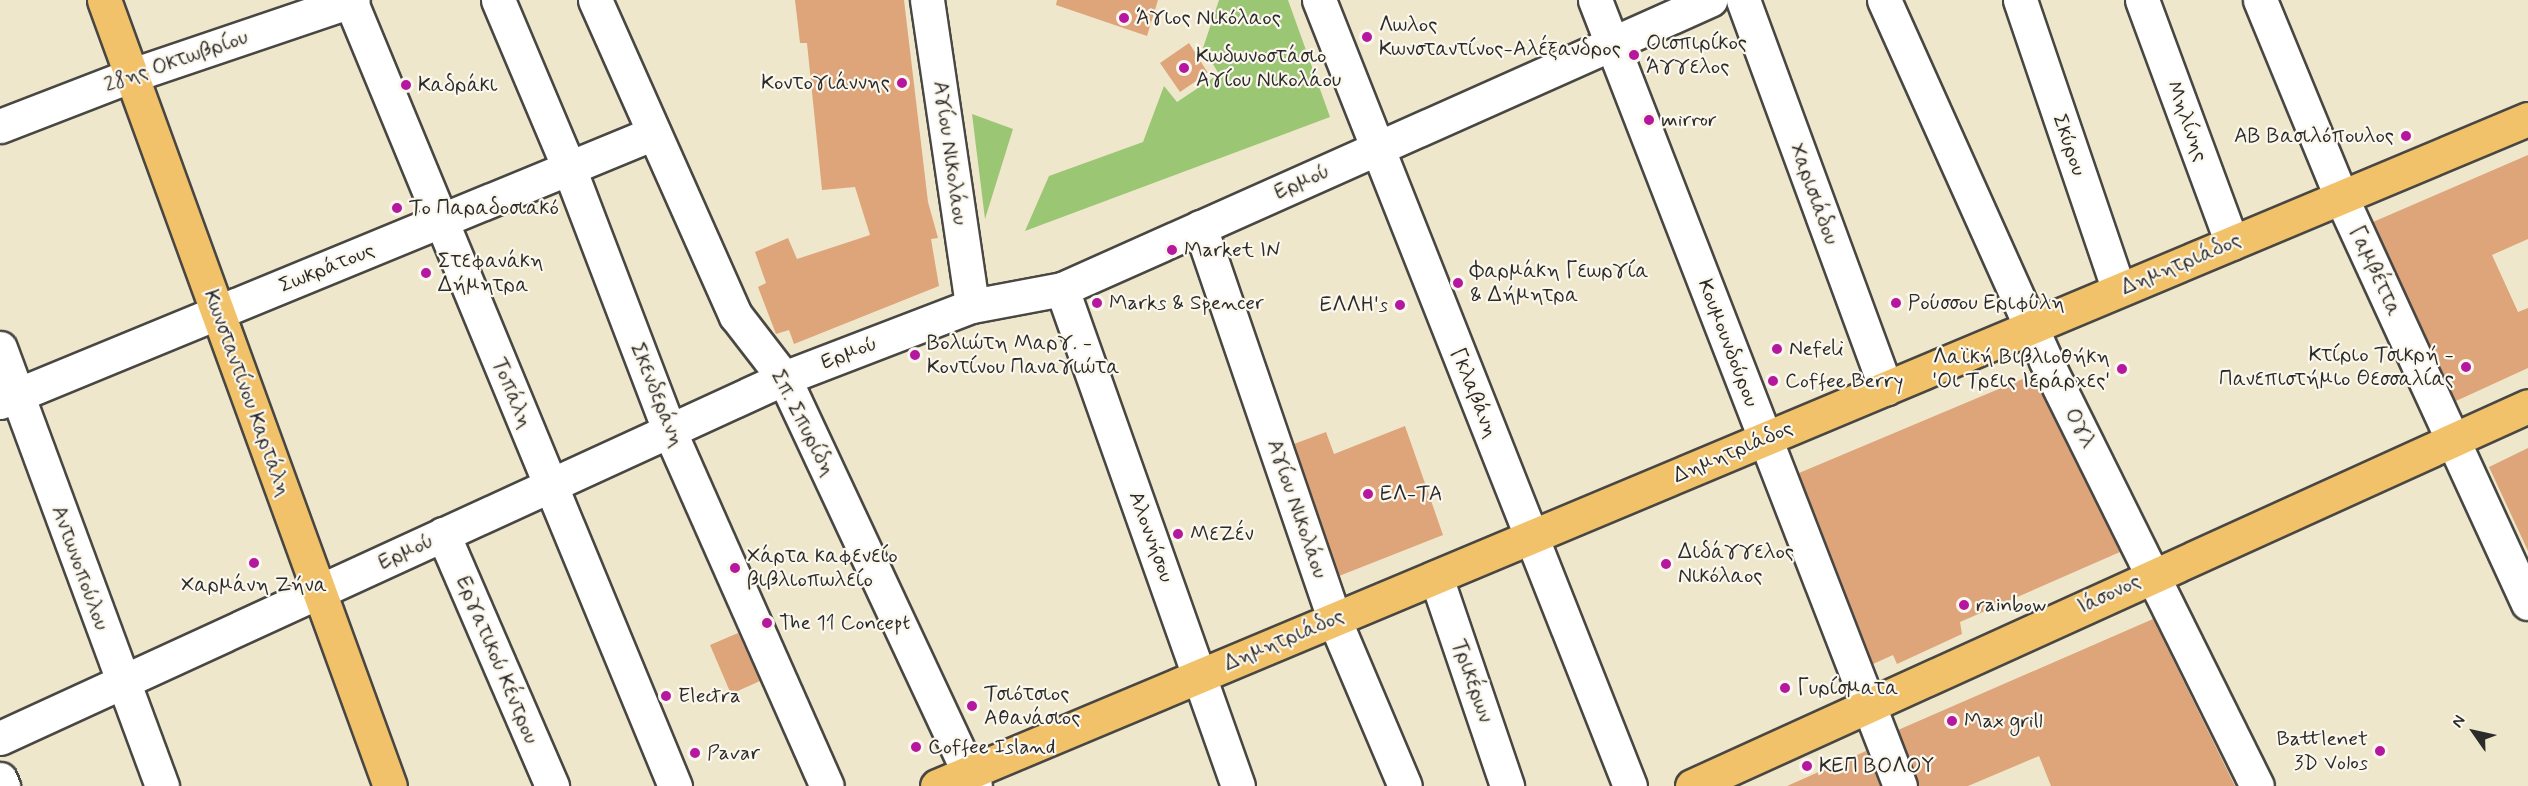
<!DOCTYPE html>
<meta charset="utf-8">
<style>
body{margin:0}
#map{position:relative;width:2528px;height:786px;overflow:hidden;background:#efe7cb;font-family:Mynerve,sans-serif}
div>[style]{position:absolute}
.green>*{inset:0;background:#9bc673}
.building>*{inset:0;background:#dea47a}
.roads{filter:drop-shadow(2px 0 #484743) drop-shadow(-2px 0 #484743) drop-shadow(0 2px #484743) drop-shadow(0 -2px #484743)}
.minor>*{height:33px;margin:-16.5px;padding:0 16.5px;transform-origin:16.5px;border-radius:16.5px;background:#fff}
.major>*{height:33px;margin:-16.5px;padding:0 16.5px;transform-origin:16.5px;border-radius:16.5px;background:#f2c26a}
.dots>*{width:16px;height:16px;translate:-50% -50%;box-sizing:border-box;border:3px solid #fbf7ec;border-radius:50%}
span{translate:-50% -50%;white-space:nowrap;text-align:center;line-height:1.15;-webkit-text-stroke:4.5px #fbf7ec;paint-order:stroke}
.poi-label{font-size:21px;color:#2b2b2b}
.left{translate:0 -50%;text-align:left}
.right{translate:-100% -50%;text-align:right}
.street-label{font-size:21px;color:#2b2b2b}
.north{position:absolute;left:2444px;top:702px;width:60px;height:60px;-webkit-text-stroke:4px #fbf7ec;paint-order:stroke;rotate:304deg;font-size:16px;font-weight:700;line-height:24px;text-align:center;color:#2b2b2b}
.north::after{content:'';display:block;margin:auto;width:21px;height:27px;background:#2b2b2b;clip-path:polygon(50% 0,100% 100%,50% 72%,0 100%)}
</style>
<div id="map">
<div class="green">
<i style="clip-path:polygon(1219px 0,1288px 0,1330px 117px,1025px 231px,1049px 176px,1143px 142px,1164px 86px,1177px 102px,1219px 74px,1203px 48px)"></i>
<i style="clip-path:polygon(972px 114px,1013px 129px,985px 219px)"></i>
</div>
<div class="building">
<i style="clip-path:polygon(795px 0,904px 0,928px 202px,938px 238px,931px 239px,939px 286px,794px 344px,789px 330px,776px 334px,758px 287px,766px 283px,755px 252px,788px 238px,797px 259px,870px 235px,855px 187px,822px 190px,807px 43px,800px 43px)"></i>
<i style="clip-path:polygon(1057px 0,1158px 0,1147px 36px,1056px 5px)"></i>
<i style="clip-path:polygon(1189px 43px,1208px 73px,1180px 92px,1160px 63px)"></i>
<i style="clip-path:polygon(2528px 155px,2528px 239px,2492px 255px,2518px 312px,2528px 308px,2528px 368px,2456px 401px,2373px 222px)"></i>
<i style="clip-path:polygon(2032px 375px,2120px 552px,1960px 622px,1962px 634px,1897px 664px,1893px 655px,1873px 664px,1799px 473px)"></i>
<i style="clip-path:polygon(1405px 426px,1443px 535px,1339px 576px,1294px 444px,1326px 432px,1334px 454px)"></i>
<i style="clip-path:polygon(2528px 448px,2528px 551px,2489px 467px)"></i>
<i style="clip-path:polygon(2153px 619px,2235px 786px,2051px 786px,2039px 756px,1968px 786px,1918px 786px,1898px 730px)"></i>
<i style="clip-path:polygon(738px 633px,760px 681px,731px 694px,710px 645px)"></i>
<i style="clip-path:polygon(1866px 751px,1880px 786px,1787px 786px)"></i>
</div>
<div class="roads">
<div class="minor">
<i style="left:350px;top:0;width:851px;rotate:67.54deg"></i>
<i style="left:498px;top:0;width:182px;rotate:67.1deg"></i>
<i style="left:569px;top:168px;width:280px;rotate:69.1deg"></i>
<i style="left:669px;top:430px;width:389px;rotate:66.1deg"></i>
<i style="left:595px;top:0;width:346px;rotate:66deg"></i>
<i style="left:736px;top:316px;width:78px;rotate:52.3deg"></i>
<i style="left:784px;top:378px;width:450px;rotate:64.9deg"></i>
<i style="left:927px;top:0;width:309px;rotate:81.6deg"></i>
<i style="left:1319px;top:0;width:845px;rotate:68.41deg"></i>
<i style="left:1595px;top:0;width:843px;rotate:68.79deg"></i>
<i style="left:1743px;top:0;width:414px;rotate:69.8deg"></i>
<i style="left:1884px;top:0;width:396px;rotate:65.8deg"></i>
<i style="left:2046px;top:361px;width:474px;rotate:63.6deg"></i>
<i style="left:2020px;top:0;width:306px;rotate:71.2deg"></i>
<i style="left:2142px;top:0;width:259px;rotate:69.7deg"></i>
<i style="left:2260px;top:0;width:213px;rotate:67.6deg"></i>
<i style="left:2341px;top:197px;width:447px;rotate:65.3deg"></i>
<i style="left:0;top:126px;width:142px;rotate:-21.1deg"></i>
<i style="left:132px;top:75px;width:233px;rotate:-18.7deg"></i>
<i style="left:1200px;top:227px;width:414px;rotate:71.1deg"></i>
<i style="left:1334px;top:619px;width:181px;rotate:67deg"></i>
<i style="left:1062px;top:289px;width:527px;rotate:70.5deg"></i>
<i style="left:0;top:348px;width:467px;rotate:69.7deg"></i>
<i style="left:0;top:402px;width:707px;rotate:-22.36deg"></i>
<i style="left:443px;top:534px;width:275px;rotate:66.6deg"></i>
<i style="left:1436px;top:577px;width:221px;rotate:71.2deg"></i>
<i style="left:0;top:738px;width:863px;rotate:-24.66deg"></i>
<i style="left:784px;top:378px;width:201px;rotate:-21deg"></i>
<i style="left:972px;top:306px;width:92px;rotate:-10.7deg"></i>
<i style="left:1062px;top:289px;width:710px;rotate:-24.04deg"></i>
<i style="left:0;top:779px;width:8px;rotate:67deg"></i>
</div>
<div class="major">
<i style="left:104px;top:0;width:836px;rotate:70.01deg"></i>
<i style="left:937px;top:786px;width:1725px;rotate:-22.75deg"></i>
<i style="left:1692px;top:786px;width:918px;rotate:-24.44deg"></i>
</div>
</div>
<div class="dots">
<i style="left:1124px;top:18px;background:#b5179e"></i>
<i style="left:1367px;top:37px;background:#b5179e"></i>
<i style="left:1634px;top:55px;background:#b5179e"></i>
<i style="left:1184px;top:68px;background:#b5179e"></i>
<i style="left:902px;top:83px;background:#b5179e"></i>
<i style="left:406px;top:85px;background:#b5179e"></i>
<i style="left:1649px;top:120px;background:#b5179e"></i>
<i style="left:2406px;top:136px;background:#b5179e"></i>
<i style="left:397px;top:208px;background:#b5179e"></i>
<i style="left:1172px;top:250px;background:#b5179e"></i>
<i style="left:426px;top:273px;background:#b5179e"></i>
<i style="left:1458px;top:283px;background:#b5179e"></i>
<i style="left:1097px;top:303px;background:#b5179e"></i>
<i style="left:1896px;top:303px;background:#b5179e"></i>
<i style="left:1400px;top:305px;background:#b5179e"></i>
<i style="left:1777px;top:349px;background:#b5179e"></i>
<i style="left:915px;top:355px;background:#b5179e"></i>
<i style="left:2466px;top:367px;background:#b5179e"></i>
<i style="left:2122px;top:369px;background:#b5179e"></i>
<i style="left:1773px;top:381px;background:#b5179e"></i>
<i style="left:1368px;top:494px;background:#b5179e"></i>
<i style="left:1178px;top:534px;background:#b5179e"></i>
<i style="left:254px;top:563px;background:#b5179e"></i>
<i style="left:1666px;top:564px;background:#b5179e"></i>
<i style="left:735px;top:568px;background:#b5179e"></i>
<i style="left:1964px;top:605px;background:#b5179e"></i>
<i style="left:767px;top:623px;background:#b5179e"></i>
<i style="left:1785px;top:688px;background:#b5179e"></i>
<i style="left:666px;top:696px;background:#b5179e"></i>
<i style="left:972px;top:706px;background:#b5179e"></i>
<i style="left:1952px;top:721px;background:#b5179e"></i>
<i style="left:916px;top:747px;background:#b5179e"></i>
<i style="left:2380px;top:751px;background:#b5179e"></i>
<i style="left:695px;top:753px;background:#b5179e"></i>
<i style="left:1807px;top:766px;background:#b5179e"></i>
</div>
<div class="poi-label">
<span class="left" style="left:1136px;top:18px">Άγιος Νικόλαος</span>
<span class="left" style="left:1379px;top:37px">Λωλος<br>Κωνσταντίνος-Αλέξανδρος</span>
<span class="left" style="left:1646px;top:55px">Οισπιρίκος<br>Άγγελος</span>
<span class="left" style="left:1196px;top:68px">Κωδωνοστάσιο<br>Αγίου Νικολάου</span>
<span class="right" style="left:890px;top:83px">Κοντογιάννης</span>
<span class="left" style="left:418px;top:85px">Καδράκι</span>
<span class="left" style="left:1661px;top:120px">mirror</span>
<span class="right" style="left:2394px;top:136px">ΑΒ Βασιλόπουλος</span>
<span class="left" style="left:409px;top:208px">Το Παραδοσιακό</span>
<span class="left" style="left:1184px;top:250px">Market IN</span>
<span class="left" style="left:438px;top:273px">Στεφανάκη<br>Δήμητρα</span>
<span class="left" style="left:1470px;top:283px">Φαρμάκη Γεωργία<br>&amp; Δήμητρα</span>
<span class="left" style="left:1109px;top:303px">Marks &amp; Spencer</span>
<span class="left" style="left:1908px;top:303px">Ρούσσου Εριφύλη</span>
<span class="right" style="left:1388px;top:305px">ΕΛΛΗ's</span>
<span class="left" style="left:927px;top:355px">Βολιώτη Μαργ. -<br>Κοντίνου Παναγιώτα</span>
<span class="left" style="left:1789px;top:349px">Nefeli</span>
<span class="right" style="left:2454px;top:367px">Κτίριο Τσικρή -<br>Πανεπιστήμιο Θεσσαλίας</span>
<span class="right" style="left:2110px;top:369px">Λαϊκή Βιβλιοθήκη<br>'Οι Τρεις Ιεράρχες'</span>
<span class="left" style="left:1785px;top:381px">Coffee Berry</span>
<span class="left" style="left:1380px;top:494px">ΕΛ-ΤΑ</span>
<span class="left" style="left:1190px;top:534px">ΜεΖέν</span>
<span class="left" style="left:1678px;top:564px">Διδάγγελος<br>Νικόλαος</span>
<span class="left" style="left:747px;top:568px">Χάρτα καφενείο<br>βιβλιοπωλείο</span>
<span style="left:254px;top:585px">Χαρμάνη Ζήνα</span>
<span class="left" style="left:1976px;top:605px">rainbow</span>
<span class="left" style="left:779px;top:623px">The 11 Concept</span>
<span class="left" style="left:1797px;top:688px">Γυρίσματα</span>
<span class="left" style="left:984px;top:706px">Τσιότσιος<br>Αθανάσιος</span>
<span class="left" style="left:678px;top:696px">Electra</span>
<span class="left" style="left:1964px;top:721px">Max grill</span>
<span class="right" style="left:2368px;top:751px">Battlenet<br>3D Volos</span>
<span class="left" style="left:928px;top:747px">Coffee Island</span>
<span class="left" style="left:707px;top:753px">Pavar</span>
<span class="left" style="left:1819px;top:766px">ΚΕΠ ΒΟΛΟΥ</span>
</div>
<div class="street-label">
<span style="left:176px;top:61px;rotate:-19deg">28ης Οκτωβρίου</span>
<span style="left:2187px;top:121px;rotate:70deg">Μηλίνης</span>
<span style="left:2069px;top:145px;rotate:71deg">Σκύρου</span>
<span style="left:950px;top:153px;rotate:82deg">Αγίου Νικολάου</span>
<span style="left:1302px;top:182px;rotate:-24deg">Ερμού</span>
<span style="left:1814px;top:194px;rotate:70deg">Χαρισιάδου</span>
<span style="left:2181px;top:264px;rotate:-23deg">Δημητριάδος</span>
<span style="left:327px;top:268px;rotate:-22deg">Σωκράτους</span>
<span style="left:2375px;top:271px;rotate:65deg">Γαμβέττα</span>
<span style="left:1728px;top:343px;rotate:69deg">Κουμουνδούρου</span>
<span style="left:849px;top:353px;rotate:-21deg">Ερμού</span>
<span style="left:247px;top:393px;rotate:70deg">Κωνσταντίνου Καρτάλη</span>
<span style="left:512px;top:393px;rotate:68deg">Τοπάλη</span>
<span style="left:1474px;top:393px;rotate:68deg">Γκλαβάνη</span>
<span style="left:657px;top:395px;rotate:68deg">Σκενδεράνη</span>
<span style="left:803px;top:423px;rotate:63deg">Σπ. Σπυρίδη</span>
<span style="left:2080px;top:428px;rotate:63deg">Ογλ</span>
<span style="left:1733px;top:452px;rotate:-23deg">Δημητριάδος</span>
<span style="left:1297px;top:509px;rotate:71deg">Αγίου Νικολάου</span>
<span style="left:1151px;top:537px;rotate:70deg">Αλοννήσου</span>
<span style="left:406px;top:552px;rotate:-25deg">Ερμού</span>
<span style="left:80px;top:568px;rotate:70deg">Αντωνοπούλου</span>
<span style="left:2109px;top:594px;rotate:-25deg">Ιάσονος</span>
<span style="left:1284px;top:640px;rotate:-23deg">Δημητριάδος</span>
<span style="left:497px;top:660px;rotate:67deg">Εργατικού Κέντρου</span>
<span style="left:1472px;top:681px;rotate:71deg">Τρικέρων</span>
</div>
<div class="north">N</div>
</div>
